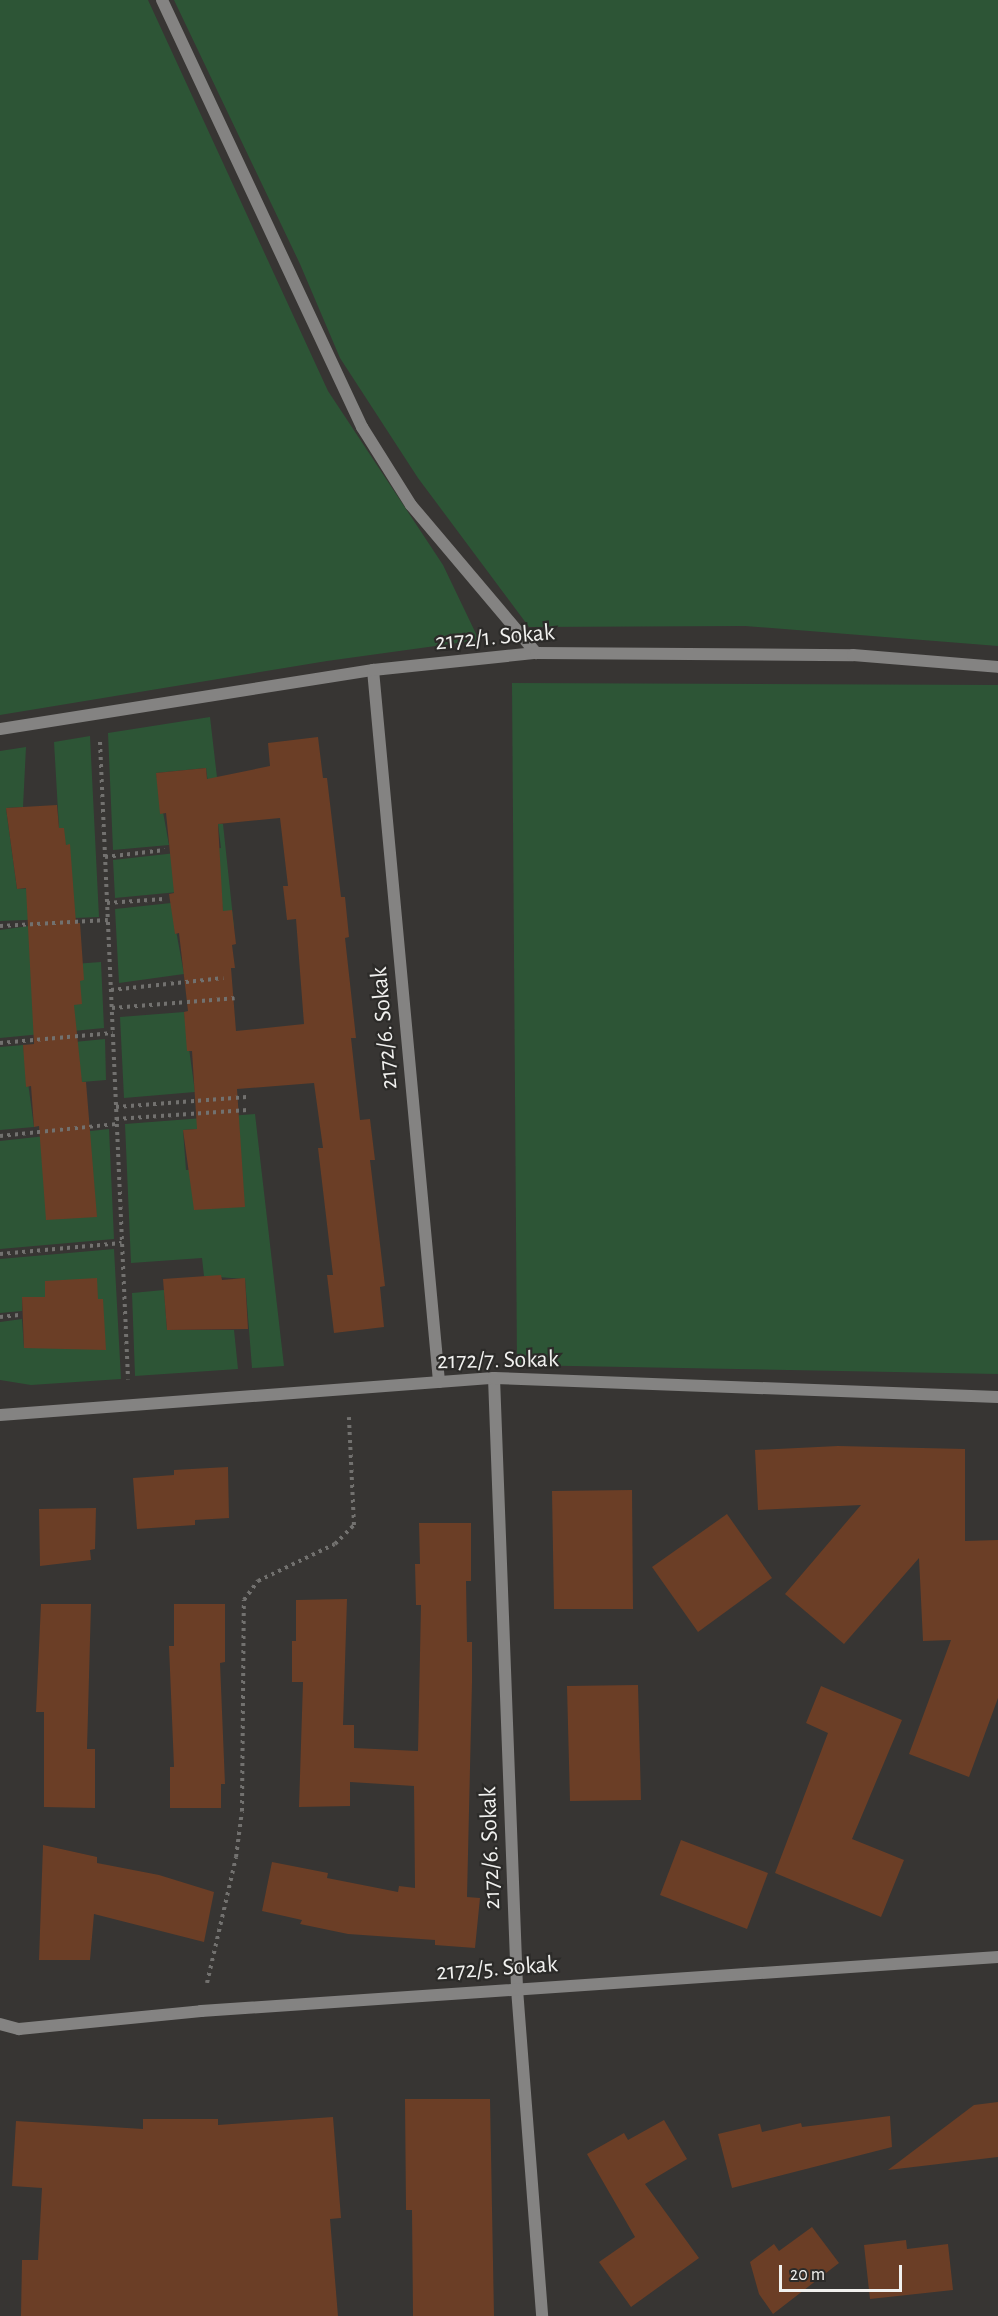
<!DOCTYPE html>
<style>
body{margin:0}
#map{position:relative;width:998px;height:2316px;overflow:hidden;background:#373533;font-family:"Alegreya Sans",sans-serif}
div>[style]{position:absolute}
.green>*{inset:0;background:#2d5536}
.building>*{inset:0;background:#6b3e26}
.path>*{height:4px;margin-top:-2px;transform-origin:0;background:repeating-linear-gradient(90deg,#72716f 0 3px,transparent 0 7.5px)}
.lane>*{height:12px;margin:-6px;padding:0 6px;transform-origin:6px;border-radius:6px;background:#848382}
.street>*{height:12px;margin:-6px;padding:0 6px;transform-origin:6px;border-radius:6px;background:#848382}
span{translate:-50% -50%;white-space:nowrap;text-align:center;line-height:1.15;-webkit-text-stroke:4.5px #2c2b29;paint-order:stroke}
.street-label{font-size:24px;color:#f1f1ef}
.scale{position:absolute;left:779px;top:2265px;width:123px;height:27px;box-sizing:border-box;border:3px solid #f1f1ef;border-top:0;padding-left:8px;font-size:18px;line-height:21px;white-space:nowrap;color:#f1f1ef;-webkit-text-stroke:4px #2c2b29;paint-order:stroke}
</style>
<div id="map">
<div class="green">
<i style="clip-path:polygon(0 0,148px 0,328px 391px,443px 565px,479px 640px,327px 661px,0 715px)"></i>
<i style="clip-path:polygon(174px 0,998px 0,998px 646px,745px 626px,529px 627px,418px 478px,340px 358px,300px 264px)"></i>
<i style="clip-path:polygon(512px 683px,998px 685px,998px 1374px,517px 1365px)"></i>
<i style="clip-path:polygon(210px 717px,218px 786px,209px 791px,206px 768px,156px 773px,169px 845px,113px 850px,108px 733px)"></i>
<i style="clip-path:polygon(90px 736px,99px 917px,0 921px,0 751px,26px 747px,23px 807px,6px 808px,17px 889px,68px 886px,70px 845px,66px 845px,59px 828px,54px 742px)"></i>
<i style="clip-path:polygon(218px 824px,223px 824px,234px 927px,230px 928px,223px 911px,220px 888px,115px 898px,113px 860px,221px 848px)"></i>
<i style="clip-path:polygon(171px 903px,184px 974px,119px 983px,115px 909px)"></i>
<i style="clip-path:polygon(29px 926px,33px 967px,101px 962px,104px 1028px,0 1038px,0 930px)"></i>
<i style="clip-path:polygon(184px 1012px,195px 1092px,124px 1098px,120px 1017px)"></i>
<i style="clip-path:polygon(105px 1039px,106px 1080px,82px 1082px,74px 1042px)"></i>
<i style="clip-path:polygon(23px 1045px,34px 1127px,0 1130px,0 1047px)"></i>
<i style="clip-path:polygon(evenodd,255px 1114px,284px 1366px,252px 1368px,245px 1279px,204px 1276px,202px 1258px,131px 1263px,125px 1124px,255px 1114px,234px 1126px,241px 1166px,186px 1170px,183px 1130px,234px 1126px)"></i>
<i style="clip-path:polygon(109px 1129px,114px 1239px,0 1249px,0 1141px)"></i>
<i style="clip-path:polygon(114px 1249px,121px 1379px,31px 1385px,0 1380px,0 1322px,22px 1319px,24px 1348px,64px 1347px,45px 1297px,22px 1297px,22px 1311px,0 1313px,0 1259px)"></i>
<i style="clip-path:polygon(164px 1290px,167px 1330px,234px 1330px,238px 1369px,135px 1376px,132px 1293px)"></i>
</div>
<div class="building">
<i style="clip-path:polygon(evenodd,318px 737px,323px 778px,327px 778px,341px 897px,345px 897px,349px 937px,345px 938px,356px 1038px,351px 1038px,360px 1120px,370px 1119px,375px 1160px,370px 1160px,385px 1286px,380px 1287px,384px 1327px,334px 1333px,327px 1275px,333px 1275px,318px 1148px,323px 1148px,314px 1083px,237px 1089px,245px 1207px,194px 1210px,183px 1130px,197px 1129px,192px 1051px,187px 1051px,184px 1012px,188px 1011px,179px 933px,175px 934px,169px 894px,174px 893px,166px 813px,160px 814px,156px 773px,206px 768px,207px 779px,270px 766px,268px 743px,318px 737px,280px 818px,288px 886px,283px 886px,287px 920px,296px 919px,304px 1024px,236px 1031px,231px 968px,235px 968px,232px 945px,236px 944px,232px 910px,223px 911px,218px 824px,280px 818px)"></i>
<i style="clip-path:polygon(57px 805px,59px 828px,64px 828px,66px 845px,70px 844px,76px 923px,80px 923px,84px 980px,80px 981px,82px 1004px,74px 1005px,82px 1082px,86px 1082px,97px 1217px,46px 1220px,39px 1126px,34px 1127px,31px 1086px,26px 1087px,23px 1045px,34px 1044px,26px 888px,17px 889px,6px 808px)"></i>
<i style="clip-path:polygon(221px 1275px,222px 1280px,245px 1278px,248px 1329px,167px 1330px,163px 1279px)"></i>
<i style="clip-path:polygon(97px 1278px,98px 1299px,103px 1299px,106px 1350px,24px 1348px,22px 1297px,45px 1297px,45px 1281px)"></i>
<i style="clip-path:polygon(838px 1446px,965px 1449px,965px 1541px,998px 1540px,998px 1698px,969px 1777px,909px 1754px,951px 1640px,923px 1641px,919px 1558px,844px 1644px,785px 1594px,861px 1505px,758px 1510px,755px 1450px)"></i>
<i style="clip-path:polygon(228px 1467px,229px 1518px,195px 1520px,195px 1525px,137px 1529px,133px 1478px,174px 1475px,174px 1470px)"></i>
<i style="clip-path:polygon(632px 1490px,633px 1609px,554px 1609px,552px 1491px)"></i>
<i style="clip-path:polygon(96px 1508px,95px 1549px,90px 1550px,91px 1560px,40px 1566px,39px 1509px)"></i>
<i style="clip-path:polygon(727px 1514px,772px 1578px,698px 1632px,652px 1567px)"></i>
<i style="clip-path:polygon(419px 1523px,471px 1523px,471px 1581px,466px 1581px,467px 1642px,472px 1642px,472px 1682px,467px 1897px,480px 1898px,475px 1948px,435px 1945px,435px 1940px,348px 1934px,300px 1924px,302px 1920px,262px 1911px,272px 1862px,328px 1873px,327px 1878px,398px 1892px,399px 1886px,415px 1888px,414px 1786px,350px 1782px,350px 1806px,299px 1807px,303px 1682px,292px 1682px,292px 1641px,296px 1641px,296px 1600px,347px 1599px,343px 1725px,354px 1725px,354px 1748px,418px 1751px,421px 1605px,416px 1605px,415px 1564px,420px 1564px)"></i>
<i style="clip-path:polygon(41px 1604px,91px 1604px,87px 1749px,95px 1749px,95px 1808px,44px 1807px,44px 1712px,36px 1712px)"></i>
<i style="clip-path:polygon(174px 1604px,225px 1604px,225px 1662px,220px 1663px,225px 1784px,221px 1784px,221px 1808px,170px 1808px,170px 1767px,174px 1767px,169px 1646px,174px 1646px)"></i>
<i style="clip-path:polygon(638px 1685px,641px 1800px,570px 1801px,567px 1686px)"></i>
<i style="clip-path:polygon(821px 1686px,902px 1720px,852px 1839px,904px 1860px,881px 1917px,775px 1873px,828px 1733px,806px 1723px)"></i>
<i style="clip-path:polygon(681px 1840px,768px 1873px,747px 1929px,660px 1895px)"></i>
<i style="clip-path:polygon(43px 1845px,97px 1857px,97px 1863px,159px 1875px,214px 1892px,204px 1942px,94px 1914px,90px 1960px,39px 1960px)"></i>
<i style="clip-path:polygon(405px 2099px,490px 2099px,494px 2316px,413px 2316px,412px 2210px,406px 2210px)"></i>
<i style="clip-path:polygon(998px 2102px,998px 2157px,888px 2170px,974px 2105px)"></i>
<i style="clip-path:polygon(890px 2116px,892px 2147px,732px 2188px,718px 2134px,760px 2124px,762px 2132px,801px 2123px,802px 2127px)"></i>
<i style="clip-path:polygon(333px 2117px,341px 2218px,330px 2219px,338px 2316px,21px 2316px,22px 2260px,38px 2260px,42px 2188px,12px 2186px,16px 2121px,143px 2129px,143px 2119px,218px 2119px,218px 2125px)"></i>
<i style="clip-path:polygon(664px 2120px,687px 2159px,645px 2184px,699px 2258px,631px 2307px,599px 2262px,635px 2237px,587px 2154px,624px 2133px,628px 2140px)"></i>
<i style="clip-path:polygon(812px 2227px,839px 2263px,773px 2314px,759px 2294px,750px 2262px,774px 2244px,779px 2251px)"></i>
<i style="clip-path:polygon(906px 2240px,907px 2249px,948px 2244px,953px 2290px,870px 2299px,864px 2245px)"></i>
</div>
<div class="path">
<i style="left:100px;top:742px;width:638px;rotate:87.48deg"></i>
<i style="left:105px;top:857px;width:60px;rotate:-6.7deg"></i>
<i style="left:107px;top:903px;width:57px;rotate:-4deg"></i>
<i style="left:0;top:926px;width:108px;rotate:-3.2deg"></i>
<i style="left:111px;top:990px;width:113px;rotate:-6.1deg"></i>
<i style="left:112px;top:1008px;width:123px;rotate:-4.6deg"></i>
<i style="left:0;top:1043px;width:113px;rotate:-5.1deg"></i>
<i style="left:116px;top:1107px;width:131px;rotate:-4.4deg"></i>
<i style="left:116px;top:1119px;width:132px;rotate:-3.9deg"></i>
<i style="left:0;top:1136px;width:118px;rotate:-5.9deg"></i>
<i style="left:0;top:1254px;width:122px;rotate:-5.2deg"></i>
<i style="left:0;top:1317px;width:19px;rotate:-6deg"></i>
<i style="left:207px;top:1983px;width:129px;rotate:-77deg"></i>
<i style="left:236px;top:1857px;width:46px;rotate:-82.6deg"></i>
<i style="left:242px;top:1811px;width:211px;rotate:-89.5deg"></i>
<i style="left:244px;top:1600px;width:24px;rotate:-54deg"></i>
<i style="left:258px;top:1581px;width:85px;rotate:-25.7deg"></i>
<i style="left:335px;top:1544px;width:27px;rotate:-45deg"></i>
<i style="left:354px;top:1525px;width:108px;rotate:-92.7deg"></i>
</div>
<div class="lane">
<i style="left:162px;top:0;width:472px;rotate:64.9deg"></i>
<i style="left:362px;top:427px;width:92px;rotate:57.9deg"></i>
<i style="left:411px;top:505px;width:194px;rotate:49.8deg"></i>
</div>
<div class="street">
<i style="left:373px;top:670px;width:715px;rotate:84.7deg"></i>
<i style="left:0;top:729px;width:378px;rotate:-9deg"></i>
<i style="left:373px;top:670px;width:164px;rotate:-6deg"></i>
<i style="left:536px;top:653px;width:317px;rotate:0.4deg"></i>
<i style="left:853px;top:655px;width:145px;rotate:4.7deg"></i>
<i style="left:494px;top:1378px;width:611px;rotate:87.84deg"></i>
<i style="left:517px;top:1989px;width:328px;rotate:85.6deg"></i>
<i style="left:0;top:1415px;width:495px;rotate:-4.3deg"></i>
<i style="left:494px;top:1378px;width:504px;rotate:2.16deg"></i>
<i style="left:0;top:2024px;width:20px;rotate:15deg"></i>
<i style="left:19px;top:2029px;width:183px;rotate:-5.6deg"></i>
<i style="left:201px;top:2011px;width:799px;rotate:-3.88deg"></i>
</div>
<div class="street-label">
<span style="left:495px;top:638px;rotate:-5deg">2172/1. Sokak</span>
<span style="left:385px;top:1028px;rotate:-95deg">2172/6. Sokak</span>
<span style="left:498px;top:1361px;rotate:-1deg">2172/7. Sokak</span>
<span style="left:491px;top:1848px;rotate:-92deg">2172/6. Sokak</span>
<span style="left:497px;top:1969px;rotate:-4deg">2172/5. Sokak</span>
</div>
<div class="scale">20 m</div>
</div>
